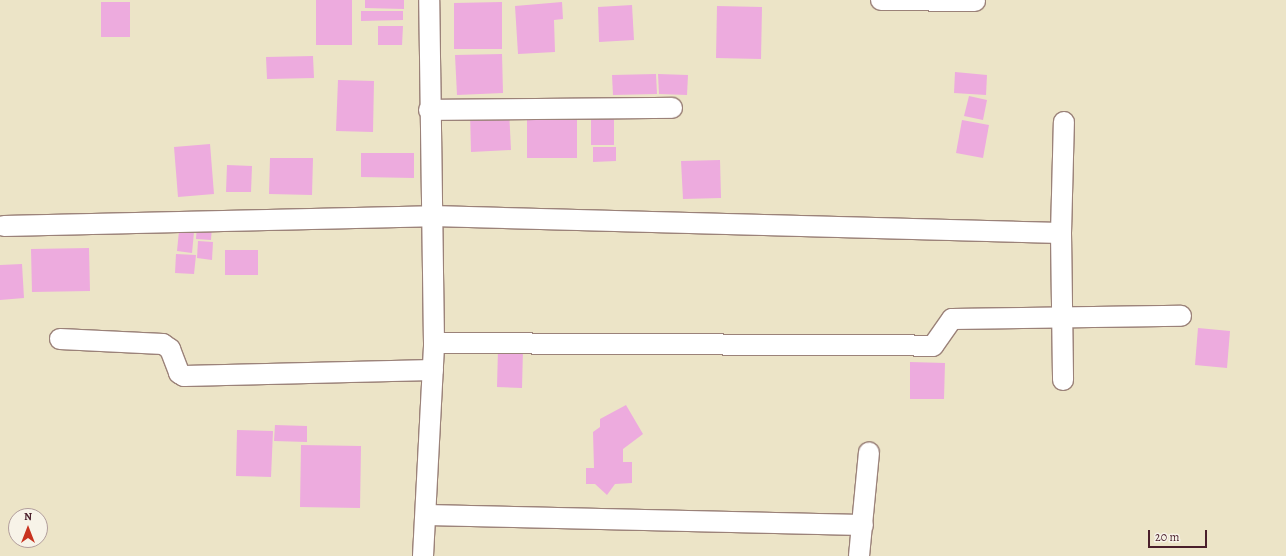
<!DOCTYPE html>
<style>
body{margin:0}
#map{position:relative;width:1286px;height:556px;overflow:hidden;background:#ece4c7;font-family:Alegreya,serif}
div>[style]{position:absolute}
.building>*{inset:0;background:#edabde}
.roads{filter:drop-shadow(1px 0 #9b8279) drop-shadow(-1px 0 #9b8279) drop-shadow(0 1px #9b8279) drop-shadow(0 -1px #9b8279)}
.street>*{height:20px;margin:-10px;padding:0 10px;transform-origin:10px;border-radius:10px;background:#fff}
span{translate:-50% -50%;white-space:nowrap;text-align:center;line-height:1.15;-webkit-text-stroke:3.5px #f7f3e8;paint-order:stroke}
.north{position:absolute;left:8px;top:508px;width:40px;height:40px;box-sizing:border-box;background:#f7f3e8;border:1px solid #b29e9c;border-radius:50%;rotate:0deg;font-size:11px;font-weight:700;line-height:16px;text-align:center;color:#4a1f2b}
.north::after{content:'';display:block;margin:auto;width:14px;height:18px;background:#c8321e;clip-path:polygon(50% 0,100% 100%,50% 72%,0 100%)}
.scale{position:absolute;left:1148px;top:530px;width:59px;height:18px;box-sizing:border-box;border:2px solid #4a1f2b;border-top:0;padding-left:5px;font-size:12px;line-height:14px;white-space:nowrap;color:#4a1f2b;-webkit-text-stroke:3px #f7f3e8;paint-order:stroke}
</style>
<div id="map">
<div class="building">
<i style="clip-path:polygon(316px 0,352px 0,352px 45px,316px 45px)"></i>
<i style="clip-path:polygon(365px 0,404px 0,404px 9px,365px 8px)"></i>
<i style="clip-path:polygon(101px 2px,130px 2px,130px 37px,101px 37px)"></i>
<i style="clip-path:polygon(502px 2px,502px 49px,454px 49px,454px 3px)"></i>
<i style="clip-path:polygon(562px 2px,563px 19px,554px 20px,555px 52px,518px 54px,515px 6px)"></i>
<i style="clip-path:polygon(632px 5px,634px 40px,599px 42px,598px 7px)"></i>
<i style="clip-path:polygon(717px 6px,762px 7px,761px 59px,716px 58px)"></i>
<i style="clip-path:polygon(361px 11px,403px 11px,403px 20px,361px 21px)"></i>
<i style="clip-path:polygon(378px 26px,403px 26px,402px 45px,378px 45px)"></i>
<i style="clip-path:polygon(502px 54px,503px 93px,457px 95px,455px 55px)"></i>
<i style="clip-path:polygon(313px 56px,314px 78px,267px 79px,266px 57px)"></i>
<i style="clip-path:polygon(955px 72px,987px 75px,986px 95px,954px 93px)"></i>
<i style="clip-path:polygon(656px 74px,657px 94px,613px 95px,612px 75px)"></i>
<i style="clip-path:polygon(658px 74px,688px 75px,687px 95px,659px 94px)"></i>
<i style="clip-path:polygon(338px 80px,374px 81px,373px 132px,336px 131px)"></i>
<i style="clip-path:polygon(969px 96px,987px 100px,983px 120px,964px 116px)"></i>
<i style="clip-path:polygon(509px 110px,511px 150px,471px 152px,470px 112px)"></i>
<i style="clip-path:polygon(591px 113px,614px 113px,614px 145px,591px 145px)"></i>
<i style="clip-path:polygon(527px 117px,577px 117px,577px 158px,527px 158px)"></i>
<i style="clip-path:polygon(962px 120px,989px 125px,983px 158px,956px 153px)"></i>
<i style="clip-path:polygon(210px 144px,214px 194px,178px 197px,174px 147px)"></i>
<i style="clip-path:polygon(593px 147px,616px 147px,616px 161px,593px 162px)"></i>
<i style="clip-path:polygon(361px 153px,414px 153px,414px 178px,361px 177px)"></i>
<i style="clip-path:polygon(270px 158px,313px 158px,312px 195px,269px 194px)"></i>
<i style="clip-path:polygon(720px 160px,721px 198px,683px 199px,681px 161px)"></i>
<i style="clip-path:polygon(227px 165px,252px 166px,251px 192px,226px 192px)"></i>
<i style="clip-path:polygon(197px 225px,212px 226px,211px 240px,196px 239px)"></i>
<i style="clip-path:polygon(179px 231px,194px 232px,192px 253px,177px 251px)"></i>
<i style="clip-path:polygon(198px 241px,213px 242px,212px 260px,197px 258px)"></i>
<i style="clip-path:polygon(89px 248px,90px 291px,32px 292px,31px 249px)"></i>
<i style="clip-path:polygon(225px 250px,258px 250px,258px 275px,225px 275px)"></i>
<i style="clip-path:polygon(176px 254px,196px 255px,194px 274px,175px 273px)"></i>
<i style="clip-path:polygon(22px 264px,24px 298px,0 300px,0 265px)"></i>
<i style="clip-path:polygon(1198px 328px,1230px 331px,1227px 368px,1195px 365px)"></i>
<i style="clip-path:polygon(498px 349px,523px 349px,522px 388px,497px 387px)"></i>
<i style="clip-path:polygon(910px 362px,945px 363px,944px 399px,910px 399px)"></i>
<i style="clip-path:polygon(626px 405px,643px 434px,623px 449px,623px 462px,632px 462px,632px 483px,615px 484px,607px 495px,595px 484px,586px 484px,586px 468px,594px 468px,593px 432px,600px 427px,600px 419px)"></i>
<i style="clip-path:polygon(275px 425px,307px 426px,307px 442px,274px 441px)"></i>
<i style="clip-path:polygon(237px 430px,273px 431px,271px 477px,236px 476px)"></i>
<i style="clip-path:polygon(301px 445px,361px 446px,360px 508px,300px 507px)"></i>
</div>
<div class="roads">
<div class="street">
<i style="left:881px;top:0;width:94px;rotate:0.6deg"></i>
<i style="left:429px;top:110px;width:243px;rotate:-0.5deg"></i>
<i style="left:4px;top:226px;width:428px;rotate:-1.3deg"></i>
<i style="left:432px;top:216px;width:629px;rotate:1.55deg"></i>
<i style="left:1061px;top:233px;width:111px;rotate:-88.5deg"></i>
<i style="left:1061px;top:233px;width:147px;rotate:89.2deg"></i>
<i style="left:60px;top:339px;width:103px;rotate:2.8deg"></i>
<i style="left:163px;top:344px;width:9px;rotate:36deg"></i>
<i style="left:170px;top:349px;width:26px;rotate:69deg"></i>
<i style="left:179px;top:373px;width:6px;rotate:31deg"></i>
<i style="left:184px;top:376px;width:249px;rotate:-1.4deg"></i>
<i style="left:434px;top:343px;width:499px;rotate:0.3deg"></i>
<i style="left:933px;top:346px;width:33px;rotate:-55deg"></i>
<i style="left:952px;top:319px;width:229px;rotate:-0.8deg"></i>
<i style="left:426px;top:515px;width:437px;rotate:1.3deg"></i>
<i style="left:423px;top:556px;width:213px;rotate:-87deg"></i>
<i style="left:434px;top:343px;width:343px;rotate:-90.8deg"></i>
<i style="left:859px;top:556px;width:104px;rotate:-84.5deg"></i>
</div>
</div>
<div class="north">N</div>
<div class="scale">20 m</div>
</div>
